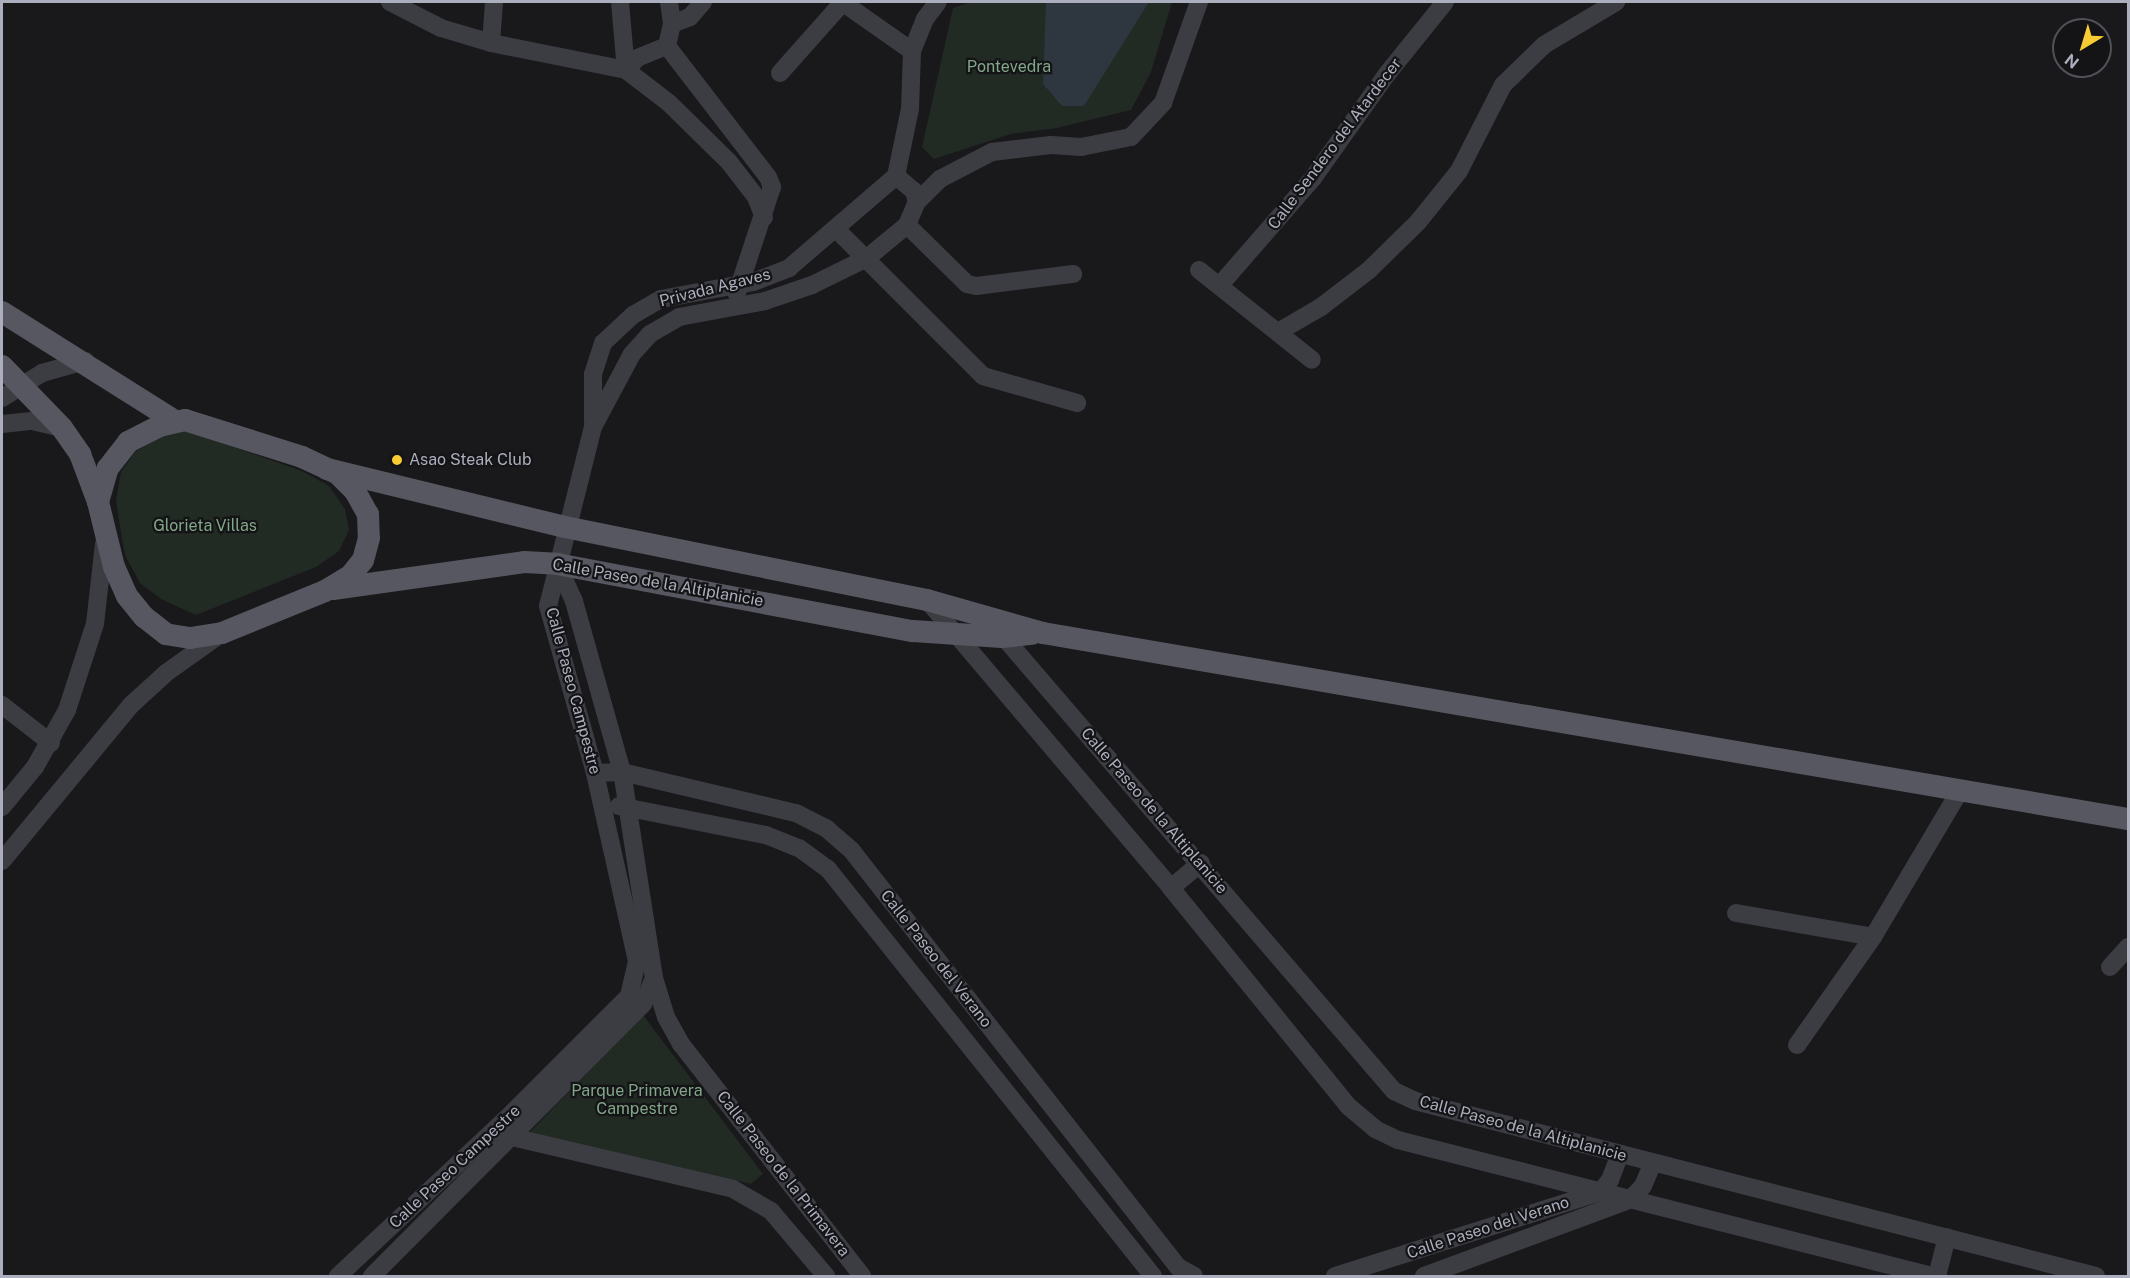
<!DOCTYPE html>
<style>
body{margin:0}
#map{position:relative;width:2130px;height:1278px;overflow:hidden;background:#19191c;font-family:"Public Sans",sans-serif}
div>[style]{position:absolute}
.green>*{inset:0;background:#212a23}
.water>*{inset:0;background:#2e3640}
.minor>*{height:18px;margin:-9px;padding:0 9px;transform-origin:9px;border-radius:9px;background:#3c3c43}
.major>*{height:22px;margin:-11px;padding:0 11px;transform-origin:11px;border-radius:11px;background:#565760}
.dots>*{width:16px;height:16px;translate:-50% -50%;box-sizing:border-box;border:3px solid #141417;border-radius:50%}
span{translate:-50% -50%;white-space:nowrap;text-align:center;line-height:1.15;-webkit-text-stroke:4.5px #141417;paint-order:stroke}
.park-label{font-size:16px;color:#82a788}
.street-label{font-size:16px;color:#abaebc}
.poi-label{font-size:16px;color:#abaebc}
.left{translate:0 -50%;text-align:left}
.frame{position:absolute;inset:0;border:3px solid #abaebc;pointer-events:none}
.north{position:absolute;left:2052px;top:18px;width:60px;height:60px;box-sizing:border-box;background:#141417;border:2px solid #505259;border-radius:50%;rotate:218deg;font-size:16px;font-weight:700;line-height:24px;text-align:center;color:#abaebc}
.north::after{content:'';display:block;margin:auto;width:21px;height:27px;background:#f9cb34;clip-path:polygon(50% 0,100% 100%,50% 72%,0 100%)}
</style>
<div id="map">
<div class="green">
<i style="clip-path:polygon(971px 2px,1172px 2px,1151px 72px,1131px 110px,1057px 128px,1011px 134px,934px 159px,922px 147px,953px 8px)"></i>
<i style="clip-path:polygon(187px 431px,302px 471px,329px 486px,345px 509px,349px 530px,339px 551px,316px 567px,196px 615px,161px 599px,140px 583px,125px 555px,120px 527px,116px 500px,121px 472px,135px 452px,164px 434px)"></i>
<i style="clip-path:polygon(643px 1015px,763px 1174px,751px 1184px,529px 1133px)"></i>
</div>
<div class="water">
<i style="clip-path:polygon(1046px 2px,1149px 2px,1084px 106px,1062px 106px,1043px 84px)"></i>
</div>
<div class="minor">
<i style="left:390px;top:2px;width:57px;rotate:27deg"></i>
<i style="left:441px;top:28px;width:52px;rotate:16.7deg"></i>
<i style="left:491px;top:43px;width:138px;rotate:11.3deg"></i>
<i style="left:626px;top:70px;width:16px;rotate:-47deg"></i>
<i style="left:637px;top:58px;width:32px;rotate:-22deg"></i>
<i style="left:620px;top:2px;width:68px;rotate:85deg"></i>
<i style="left:626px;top:70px;width:54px;rotate:37.5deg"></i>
<i style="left:669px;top:103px;width:84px;rotate:44.5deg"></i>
<i style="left:729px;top:162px;width:44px;rotate:52.4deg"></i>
<i style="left:756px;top:197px;width:22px;rotate:69deg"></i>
<i style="left:669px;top:2px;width:22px;rotate:82deg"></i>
<i style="left:703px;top:2px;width:20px;rotate:131deg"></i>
<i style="left:690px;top:17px;width:19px;rotate:159deg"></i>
<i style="left:672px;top:24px;width:23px;rotate:103deg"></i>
<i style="left:667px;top:46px;width:165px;rotate:52.4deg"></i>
<i style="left:768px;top:177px;width:11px;rotate:68deg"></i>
<i style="left:772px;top:187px;width:112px;rotate:108.3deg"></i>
<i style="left:842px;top:2px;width:85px;rotate:35deg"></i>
<i style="left:491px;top:43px;width:41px;rotate:-85.8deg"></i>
<i style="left:780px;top:73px;width:95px;rotate:-48.4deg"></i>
<i style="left:896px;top:176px;width:23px;rotate:40deg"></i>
<i style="left:914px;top:191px;width:11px;rotate:75deg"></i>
<i style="left:907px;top:225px;width:84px;rotate:44.5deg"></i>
<i style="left:967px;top:284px;width:9px;rotate:13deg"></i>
<i style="left:976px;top:286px;width:98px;rotate:-7.1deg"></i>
<i style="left:837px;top:230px;width:206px;rotate:45deg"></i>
<i style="left:983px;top:376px;width:98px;rotate:16deg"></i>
<i style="left:1199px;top:270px;width:144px;rotate:38.5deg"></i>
<i style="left:1220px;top:285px;width:142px;rotate:-49deg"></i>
<i style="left:1313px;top:178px;width:128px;rotate:-54.6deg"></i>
<i style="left:1387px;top:74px;width:92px;rotate:-51.1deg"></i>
<i style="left:1278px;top:332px;width:50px;rotate:-30.2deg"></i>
<i style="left:1321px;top:307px;width:61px;rotate:-37.6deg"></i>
<i style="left:1369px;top:270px;width:69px;rotate:-44.4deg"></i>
<i style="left:1418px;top:222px;width:65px;rotate:-51.2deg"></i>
<i style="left:1459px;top:171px;width:97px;rotate:-62.9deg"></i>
<i style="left:1503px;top:85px;width:57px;rotate:-44.3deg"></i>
<i style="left:1544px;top:45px;width:84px;rotate:-30.8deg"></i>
<i style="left:2px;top:398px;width:47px;rotate:-32deg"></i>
<i style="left:42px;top:373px;width:45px;rotate:-15.6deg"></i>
<i style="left:593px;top:422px;width:48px;rotate:-90deg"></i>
<i style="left:593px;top:374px;width:33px;rotate:-72deg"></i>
<i style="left:603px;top:343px;width:41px;rotate:-43deg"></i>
<i style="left:633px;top:315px;width:32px;rotate:-30deg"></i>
<i style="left:661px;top:299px;width:94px;rotate:-10.5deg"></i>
<i style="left:753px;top:282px;width:39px;rotate:-21deg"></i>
<i style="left:789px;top:268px;width:141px;rotate:-40.7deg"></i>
<i style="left:896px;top:176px;width:68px;rotate:-78.2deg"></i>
<i style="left:910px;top:109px;width:58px;rotate:-88deg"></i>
<i style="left:912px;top:51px;width:35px;rotate:-68deg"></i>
<i style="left:925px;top:19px;width:21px;rotate:-53deg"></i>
<i style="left:2px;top:424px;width:30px;rotate:-6deg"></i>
<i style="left:32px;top:421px;width:31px;rotate:13deg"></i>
<i style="left:927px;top:600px;width:377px;rotate:49.7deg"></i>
<i style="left:1171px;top:888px;width:281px;rotate:50.9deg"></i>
<i style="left:1348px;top:1106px;width:35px;rotate:40deg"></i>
<i style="left:1375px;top:1129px;width:25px;rotate:26deg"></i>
<i style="left:1398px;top:1140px;width:551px;rotate:14.29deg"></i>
<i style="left:995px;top:627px;width:612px;rotate:49.31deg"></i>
<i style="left:1394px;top:1091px;width:23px;rotate:25deg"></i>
<i style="left:1415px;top:1101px;width:703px;rotate:14.41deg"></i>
<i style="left:2px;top:705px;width:62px;rotate:37.8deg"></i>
<i style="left:595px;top:773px;width:27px;rotate:-2deg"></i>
<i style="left:622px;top:772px;width:179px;rotate:13.3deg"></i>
<i style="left:796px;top:813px;width:35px;rotate:27deg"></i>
<i style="left:827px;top:829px;width:33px;rotate:41deg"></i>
<i style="left:852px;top:851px;width:529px;rotate:51.92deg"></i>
<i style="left:1178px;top:1267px;width:18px;rotate:29deg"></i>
<i style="left:619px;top:806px;width:150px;rotate:11.2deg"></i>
<i style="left:766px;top:835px;width:35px;rotate:22deg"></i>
<i style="left:799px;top:848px;width:36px;rotate:36deg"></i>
<i style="left:828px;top:869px;width:521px;rotate:51.39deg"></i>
<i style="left:2px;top:807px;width:52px;rotate:-50.5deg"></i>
<i style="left:35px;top:767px;width:65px;rotate:-60.7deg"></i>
<i style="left:67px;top:710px;width:90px;rotate:-72deg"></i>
<i style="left:95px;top:624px;width:81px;rotate:-83.6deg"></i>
<i style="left:2px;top:861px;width:202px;rotate:-50.4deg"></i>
<i style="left:131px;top:705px;width:47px;rotate:-42.4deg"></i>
<i style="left:166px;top:673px;width:69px;rotate:-35.5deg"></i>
<i style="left:1171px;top:888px;width:39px;rotate:-40deg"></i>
<i style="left:1736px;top:913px;width:139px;rotate:9.9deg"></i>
<i style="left:2110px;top:967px;width:27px;rotate:-48deg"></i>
<i style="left:654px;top:978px;width:41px;rotate:72.9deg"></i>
<i style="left:666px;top:1017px;width:31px;rotate:61deg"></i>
<i style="left:681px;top:1044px;width:294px;rotate:52deg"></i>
<i style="left:1797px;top:1045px;width:132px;rotate:-54.9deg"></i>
<i style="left:1873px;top:937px;width:172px;rotate:-59.3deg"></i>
<i style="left:512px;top:1137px;width:227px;rotate:13.2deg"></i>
<i style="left:733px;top:1189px;width:44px;rotate:30.1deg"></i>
<i style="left:771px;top:1211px;width:85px;rotate:49.8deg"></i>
<i style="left:338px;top:1276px;width:233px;rotate:-43.1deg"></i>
<i style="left:508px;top:1117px;width:171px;rotate:-45deg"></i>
<i style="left:629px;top:996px;width:36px;rotate:-77deg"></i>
<i style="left:637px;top:961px;width:193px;rotate:-102.6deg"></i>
<i style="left:595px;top:773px;width:173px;rotate:-105.7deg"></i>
<i style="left:548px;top:606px;width:185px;rotate:-75.9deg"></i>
<i style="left:593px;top:427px;width:83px;rotate:-61.9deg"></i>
<i style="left:632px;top:354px;width:27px;rotate:-48deg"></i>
<i style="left:650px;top:334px;width:34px;rotate:-30deg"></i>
<i style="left:679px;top:317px;width:87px;rotate:-10.5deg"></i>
<i style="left:765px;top:301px;width:50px;rotate:-18.8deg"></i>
<i style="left:812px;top:285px;width:61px;rotate:-26.1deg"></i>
<i style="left:867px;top:258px;width:52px;rotate:-39.5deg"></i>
<i style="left:907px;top:225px;width:25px;rotate:-67deg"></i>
<i style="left:917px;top:202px;width:33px;rotate:-45deg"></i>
<i style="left:940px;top:179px;width:59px;rotate:-27.4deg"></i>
<i style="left:992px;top:152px;width:59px;rotate:-6.8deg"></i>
<i style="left:1051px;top:145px;width:30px;rotate:4deg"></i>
<i style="left:1081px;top:147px;width:51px;rotate:-11.3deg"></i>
<i style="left:1131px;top:137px;width:47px;rotate:-46.7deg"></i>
<i style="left:1163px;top:103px;width:107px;rotate:-70.4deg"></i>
<i style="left:372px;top:1276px;width:384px;rotate:-45.1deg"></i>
<i style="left:643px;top:1004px;width:28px;rotate:-67deg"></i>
<i style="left:654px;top:978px;width:208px;rotate:-98.8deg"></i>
<i style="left:622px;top:772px;width:178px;rotate:-105.7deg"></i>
<i style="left:574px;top:601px;width:41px;rotate:-114.7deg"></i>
<i style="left:1335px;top:1276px;width:278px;rotate:-17.6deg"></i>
<i style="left:1600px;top:1192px;width:16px;rotate:-50deg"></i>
<i style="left:1610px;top:1180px;width:28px;rotate:-69deg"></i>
<i style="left:1424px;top:1276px;width:220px;rotate:-20.3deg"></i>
<i style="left:1630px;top:1200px;width:19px;rotate:-47deg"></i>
<i style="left:1643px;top:1186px;width:25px;rotate:-67deg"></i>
<i style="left:1937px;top:1276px;width:40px;rotate:-75.6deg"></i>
</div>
<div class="major">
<i style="left:2px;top:312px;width:204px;rotate:32.2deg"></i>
<i style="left:2px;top:366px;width:86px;rotate:45.9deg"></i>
<i style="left:62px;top:428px;width:32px;rotate:55deg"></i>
<i style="left:80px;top:454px;width:51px;rotate:69.4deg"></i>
<i style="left:185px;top:420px;width:123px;rotate:17.5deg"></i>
<i style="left:302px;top:457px;width:40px;rotate:25deg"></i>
<i style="left:338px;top:474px;width:24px;rotate:45deg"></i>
<i style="left:355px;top:491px;width:26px;rotate:61deg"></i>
<i style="left:368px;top:514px;width:24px;rotate:88deg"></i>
<i style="left:369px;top:538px;width:23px;rotate:105deg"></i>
<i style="left:363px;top:560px;width:21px;rotate:129deg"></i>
<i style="left:350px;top:576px;width:29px;rotate:149deg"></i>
<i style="left:325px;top:591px;width:111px;rotate:157.8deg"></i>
<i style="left:222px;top:633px;width:32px;rotate:171deg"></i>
<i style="left:190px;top:638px;width:24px;rotate:-171deg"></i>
<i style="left:166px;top:634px;width:28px;rotate:-142deg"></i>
<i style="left:144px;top:617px;width:27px;rotate:-129deg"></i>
<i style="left:127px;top:596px;width:32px;rotate:-114deg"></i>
<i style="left:114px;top:567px;width:67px;rotate:-103.8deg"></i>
<i style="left:98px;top:502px;width:35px;rotate:-74deg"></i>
<i style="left:108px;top:468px;width:33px;rotate:-52deg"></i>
<i style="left:128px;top:442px;width:35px;rotate:-27deg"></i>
<i style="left:159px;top:426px;width:27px;rotate:-13deg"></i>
<i style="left:327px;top:469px;width:245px;rotate:13.7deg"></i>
<i style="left:565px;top:527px;width:369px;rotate:11.4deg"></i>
<i style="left:927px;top:600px;width:121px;rotate:15.9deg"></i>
<i style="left:1043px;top:633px;width:1101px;rotate:9.73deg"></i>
<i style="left:333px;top:589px;width:193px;rotate:-8deg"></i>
<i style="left:524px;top:562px;width:33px;rotate:3deg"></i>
<i style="left:557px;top:564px;width:362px;rotate:10.7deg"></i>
<i style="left:913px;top:631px;width:89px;rotate:3.9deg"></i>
<i style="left:1002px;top:637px;width:30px;rotate:-6deg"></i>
</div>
<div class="dots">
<i style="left:397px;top:460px;background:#f9cb34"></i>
</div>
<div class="park-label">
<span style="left:1009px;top:67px">Pontevedra</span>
<span style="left:205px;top:526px">Glorieta Villas</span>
<span style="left:637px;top:1100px">Parque Primavera<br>Campestre</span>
</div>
<div class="street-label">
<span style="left:1335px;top:144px;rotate:-53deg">Calle Sendero del Atardecer</span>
<span style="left:715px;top:288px;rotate:-14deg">Privada Agaves</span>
<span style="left:658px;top:583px;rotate:10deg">Calle Paseo de la Altiplanicie</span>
<span style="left:573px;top:691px;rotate:75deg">Calle Paseo Campestre</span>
<span style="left:1154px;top:811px;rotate:49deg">Calle Paseo de la Altiplanicie</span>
<span style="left:936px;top:959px;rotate:52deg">Calle Paseo del Verano</span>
<span style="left:1523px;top:1129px;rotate:15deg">Calle Paseo de la Altiplanicie</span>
<span style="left:455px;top:1167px;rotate:-43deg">Calle Paseo Campestre</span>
<span style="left:783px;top:1174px;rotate:52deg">Calle Paseo de la Primavera</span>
<span style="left:1488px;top:1228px;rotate:-18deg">Calle Paseo del Verano</span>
</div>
<div class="poi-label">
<span class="left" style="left:409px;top:460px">Asao Steak Club</span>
</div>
<div class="frame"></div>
<div class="north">N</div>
</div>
